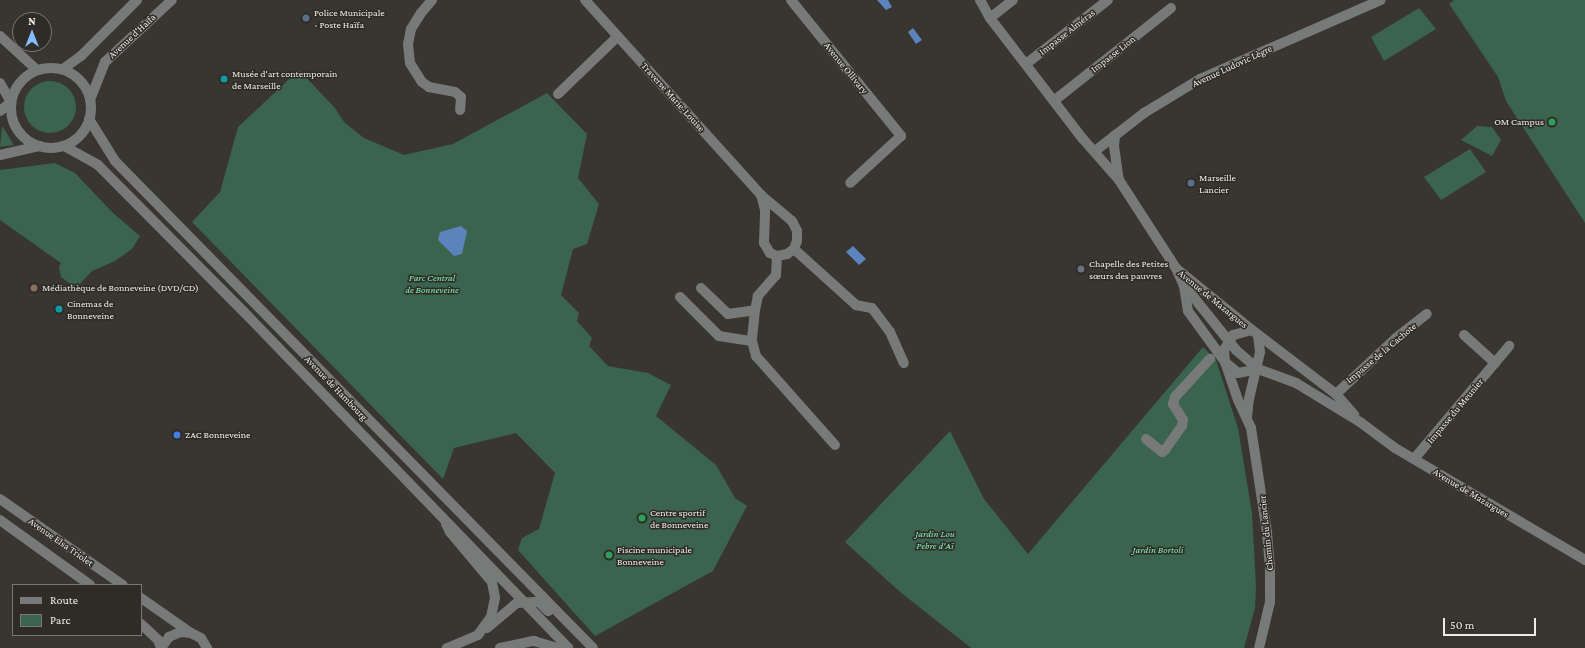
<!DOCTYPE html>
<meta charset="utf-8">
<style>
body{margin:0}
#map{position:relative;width:1585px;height:648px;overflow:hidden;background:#393530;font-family:"Crimson Pro",serif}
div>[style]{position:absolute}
.green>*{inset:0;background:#3a644e}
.round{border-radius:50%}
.water>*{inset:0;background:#5b84bc}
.minor>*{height:10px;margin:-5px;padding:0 5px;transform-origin:5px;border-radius:5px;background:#777a78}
.minor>.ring{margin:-5px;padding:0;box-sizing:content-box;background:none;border:10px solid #777a78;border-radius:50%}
.dots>*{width:11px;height:11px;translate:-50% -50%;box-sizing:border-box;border:2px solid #2f2b26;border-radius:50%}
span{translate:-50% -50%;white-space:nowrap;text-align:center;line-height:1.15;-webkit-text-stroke:3px #2f2b26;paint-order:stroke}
.poi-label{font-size:10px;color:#edebe8}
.left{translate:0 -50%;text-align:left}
.right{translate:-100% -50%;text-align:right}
.street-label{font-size:10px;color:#edebe8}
.park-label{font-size:10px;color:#82eeb7;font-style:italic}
.legend{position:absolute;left:12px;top:584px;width:130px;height:52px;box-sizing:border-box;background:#2f2b26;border:1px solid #7b7874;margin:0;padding:5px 7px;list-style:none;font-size:12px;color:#edebe8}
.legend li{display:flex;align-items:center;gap:8px;height:20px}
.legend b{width:20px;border:1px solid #7b7874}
.north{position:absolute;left:12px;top:12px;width:40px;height:40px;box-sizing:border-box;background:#2f2b26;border:1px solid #7b7874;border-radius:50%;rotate:0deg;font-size:11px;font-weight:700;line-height:16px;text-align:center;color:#edebe8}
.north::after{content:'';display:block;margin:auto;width:14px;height:18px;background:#80bdfa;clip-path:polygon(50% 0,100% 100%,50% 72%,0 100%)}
.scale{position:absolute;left:1443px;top:618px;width:93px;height:18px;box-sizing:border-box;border:2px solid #edebe8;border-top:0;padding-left:5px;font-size:12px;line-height:14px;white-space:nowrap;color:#edebe8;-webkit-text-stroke:3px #2f2b26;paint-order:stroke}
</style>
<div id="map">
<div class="green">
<i style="clip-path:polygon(1454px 0,1585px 0,1585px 223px,1506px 101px,1498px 77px,1449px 4px)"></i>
<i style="clip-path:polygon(1419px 8px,1436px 29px,1384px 61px,1371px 37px)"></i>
<i style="clip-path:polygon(299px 70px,335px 108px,344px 122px,364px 138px,404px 155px,453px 144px,547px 93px,587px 134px,578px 178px,599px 204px,587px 244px,573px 249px,561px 295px,579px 313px,577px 321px,592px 338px,589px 346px,608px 366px,648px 373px,671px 385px,656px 416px,716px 465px,735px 498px,747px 506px,713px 571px,595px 636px,518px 550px,522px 538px,539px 529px,555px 473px,516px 433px,454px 448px,443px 479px,192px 222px,220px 192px,238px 127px)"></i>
<i class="round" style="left:24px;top:81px;width:52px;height:52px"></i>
<i style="clip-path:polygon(2px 126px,14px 145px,0 147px)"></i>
<i style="clip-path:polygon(1477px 126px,1492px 127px,1501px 140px,1492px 156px,1461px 140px)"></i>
<i style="clip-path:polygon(1470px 149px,1486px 172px,1441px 200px,1424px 177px)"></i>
<i style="clip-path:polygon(55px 163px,75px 173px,113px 213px,140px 236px,132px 249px,115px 261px,92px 271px,76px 288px,61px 277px,59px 267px,61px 263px,0 220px,0 170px)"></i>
<i style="clip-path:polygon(1203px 347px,1216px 360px,1238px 428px,1252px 513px,1256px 586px,1255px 608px,1244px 648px,971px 648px,899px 591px,845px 542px,950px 431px,984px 499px,1028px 554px)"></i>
</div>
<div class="water">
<i style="clip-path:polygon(877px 0,888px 0,892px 7px,886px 10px)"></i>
<i style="clip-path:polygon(913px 28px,922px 40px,916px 44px,908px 32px)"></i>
<i style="clip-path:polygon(461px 226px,467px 231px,462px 254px,454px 256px,438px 240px,440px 232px)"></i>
<i style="clip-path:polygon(853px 246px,866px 259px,859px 265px,846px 252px)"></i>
</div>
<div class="minor">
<i style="left:432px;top:0;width:17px;rotate:130deg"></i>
<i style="left:421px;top:13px;width:19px;rotate:122deg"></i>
<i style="left:411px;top:29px;width:15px;rotate:101deg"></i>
<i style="left:408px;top:44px;width:19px;rotate:84deg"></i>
<i style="left:410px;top:63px;width:22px;rotate:58deg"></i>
<i style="left:422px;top:82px;width:9px;rotate:36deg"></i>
<i style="left:429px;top:87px;width:26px;rotate:11deg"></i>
<i style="left:455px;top:92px;width:8px;rotate:40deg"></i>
<i style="left:461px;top:97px;width:13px;rotate:94deg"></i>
<i style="left:585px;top:0;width:263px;rotate:47.9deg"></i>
<i style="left:761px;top:195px;width:40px;rotate:40deg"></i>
<i style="left:792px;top:221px;width:11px;rotate:63deg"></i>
<i style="left:797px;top:231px;width:10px;rotate:90deg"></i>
<i style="left:797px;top:241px;width:9px;rotate:111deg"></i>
<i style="left:794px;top:249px;width:9px;rotate:144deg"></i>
<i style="left:787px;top:254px;width:10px;rotate:169deg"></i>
<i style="left:777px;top:256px;width:8px;rotate:-157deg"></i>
<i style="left:770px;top:253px;width:12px;rotate:-121deg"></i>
<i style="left:764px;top:243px;width:33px;rotate:-88deg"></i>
<i style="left:765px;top:210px;width:16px;rotate:-105deg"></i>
<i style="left:791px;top:0;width:175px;rotate:51deg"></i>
<i style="left:901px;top:136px;width:69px;rotate:137.3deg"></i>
<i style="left:980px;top:0;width:21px;rotate:61deg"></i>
<i style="left:990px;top:18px;width:153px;rotate:52.5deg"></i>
<i style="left:1083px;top:139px;width:55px;rotate:48.7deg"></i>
<i style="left:1119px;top:180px;width:105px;rotate:57.1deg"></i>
<i style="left:1176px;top:268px;width:17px;rotate:66deg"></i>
<i style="left:1183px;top:284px;width:85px;rotate:51.2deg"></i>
<i style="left:1236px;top:350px;width:29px;rotate:41deg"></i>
<i style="left:1258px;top:369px;width:40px;rotate:20.2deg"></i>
<i style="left:1296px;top:383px;width:75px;rotate:31.4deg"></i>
<i style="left:1360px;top:422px;width:44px;rotate:36.6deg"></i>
<i style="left:1395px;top:448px;width:221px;rotate:30.5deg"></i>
<i style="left:990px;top:18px;width:29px;rotate:-38deg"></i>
<i style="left:0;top:36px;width:50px;rotate:42.6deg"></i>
<i style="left:1026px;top:64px;width:104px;rotate:-38deg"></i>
<i class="ring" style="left:11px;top:68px;width:70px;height:70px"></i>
<i style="left:63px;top:69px;width:22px;rotate:-36deg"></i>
<i style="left:81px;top:56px;width:79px;rotate:-45deg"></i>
<i style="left:0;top:83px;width:22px;rotate:60deg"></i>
<i style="left:558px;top:94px;width:83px;rotate:-44deg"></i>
<i style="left:90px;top:100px;width:41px;rotate:-68.5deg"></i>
<i style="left:105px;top:62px;width:91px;rotate:-42.8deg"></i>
<i style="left:1055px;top:100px;width:148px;rotate:-38.4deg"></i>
<i style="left:0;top:111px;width:14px;rotate:-39deg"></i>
<i style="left:89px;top:119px;width:49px;rotate:58.2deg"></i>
<i style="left:115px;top:161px;width:682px;rotate:45.53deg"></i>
<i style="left:1115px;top:135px;width:11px;rotate:95deg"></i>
<i style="left:1114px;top:146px;width:34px;rotate:82deg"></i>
<i style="left:64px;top:146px;width:39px;rotate:29deg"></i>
<i style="left:98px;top:165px;width:207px;rotate:45.2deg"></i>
<i style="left:244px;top:312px;width:467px;rotate:46deg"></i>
<i style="left:1095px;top:151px;width:62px;rotate:-37.8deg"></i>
<i style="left:1144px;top:113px;width:66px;rotate:-31.3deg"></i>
<i style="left:1200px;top:79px;width:197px;rotate:-23.6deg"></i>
<i style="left:0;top:155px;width:41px;rotate:-12.7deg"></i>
<i style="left:794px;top:249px;width:84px;rotate:42.1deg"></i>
<i style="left:856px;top:305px;width:16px;rotate:11deg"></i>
<i style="left:872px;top:308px;width:30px;rotate:53deg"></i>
<i style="left:890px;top:332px;width:34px;rotate:66deg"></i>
<i style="left:777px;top:256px;width:19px;rotate:93deg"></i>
<i style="left:776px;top:275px;width:28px;rotate:131deg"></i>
<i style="left:758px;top:296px;width:14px;rotate:102deg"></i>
<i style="left:755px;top:310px;width:31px;rotate:96deg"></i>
<i style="left:752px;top:341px;width:16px;rotate:75deg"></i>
<i style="left:756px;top:356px;width:119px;rotate:48.4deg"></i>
<i style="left:1178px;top:270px;width:95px;rotate:39deg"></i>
<i style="left:1252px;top:330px;width:106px;rotate:37.3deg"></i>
<i style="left:1336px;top:394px;width:28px;rotate:49deg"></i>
<i style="left:1184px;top:286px;width:25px;rotate:81deg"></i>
<i style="left:1188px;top:311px;width:63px;rotate:54deg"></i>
<i style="left:1225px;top:362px;width:17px;rotate:40deg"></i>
<i style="left:1238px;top:373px;width:20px;rotate:-11deg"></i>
<i style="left:701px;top:288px;width:37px;rotate:44deg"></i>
<i style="left:728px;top:314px;width:27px;rotate:-8deg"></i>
<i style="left:680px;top:297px;width:55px;rotate:45deg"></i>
<i style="left:719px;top:336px;width:33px;rotate:9deg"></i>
<i style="left:1252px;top:330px;width:20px;rotate:165deg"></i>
<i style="left:1233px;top:335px;width:17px;rotate:121deg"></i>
<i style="left:1224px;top:350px;width:12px;rotate:85deg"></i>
<i style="left:1225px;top:362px;width:40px;rotate:71.1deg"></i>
<i style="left:1238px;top:400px;width:31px;rotate:65deg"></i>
<i style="left:1251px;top:428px;width:106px;rotate:81.3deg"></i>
<i style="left:1267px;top:533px;width:32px;rotate:85deg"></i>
<i style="left:1270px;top:565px;width:37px;rotate:90deg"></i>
<i style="left:1270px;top:602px;width:47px;rotate:103.4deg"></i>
<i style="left:1464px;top:335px;width:42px;rotate:42.1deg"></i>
<i style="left:1336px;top:394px;width:82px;rotate:-43deg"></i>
<i style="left:1396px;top:338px;width:39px;rotate:-38deg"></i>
<i style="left:1247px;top:417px;width:18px;rotate:-84deg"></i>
<i style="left:1249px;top:399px;width:48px;rotate:-76.8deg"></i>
<i style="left:1260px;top:352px;width:17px;rotate:-97deg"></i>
<i style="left:1146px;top:439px;width:21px;rotate:39deg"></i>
<i style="left:1162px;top:452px;width:4px;rotate:-34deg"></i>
<i style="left:1165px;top:450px;width:29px;rotate:-55deg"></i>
<i style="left:1182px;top:426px;width:6px;rotate:-81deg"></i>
<i style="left:1183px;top:420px;width:19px;rotate:-122deg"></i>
<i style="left:1173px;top:404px;width:7px;rotate:-74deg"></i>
<i style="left:1175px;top:397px;width:52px;rotate:-47.4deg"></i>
<i style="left:1414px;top:459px;width:148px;rotate:-49.9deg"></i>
<i style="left:0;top:499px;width:150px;rotate:35deg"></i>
<i style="left:0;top:520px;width:111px;rotate:35.8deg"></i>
<i style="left:446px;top:524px;width:9px;rotate:63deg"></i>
<i style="left:450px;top:532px;width:65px;rotate:50deg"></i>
<i style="left:492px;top:582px;width:16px;rotate:79deg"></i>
<i style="left:495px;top:598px;width:19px;rotate:102deg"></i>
<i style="left:491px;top:617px;width:22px;rotate:126deg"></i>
<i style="left:478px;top:635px;width:34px;rotate:157deg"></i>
<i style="left:141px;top:598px;width:61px;rotate:35deg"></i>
<i style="left:141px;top:624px;width:23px;rotate:43deg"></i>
<i style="left:158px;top:640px;width:9px;rotate:69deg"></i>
<i style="left:487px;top:628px;width:39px;rotate:-40deg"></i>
<i style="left:517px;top:603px;width:22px;rotate:-3deg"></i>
<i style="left:539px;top:602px;width:13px;rotate:45deg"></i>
<i style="left:161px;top:648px;width:14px;rotate:-54deg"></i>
<i style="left:169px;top:637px;width:12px;rotate:-24deg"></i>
<i style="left:180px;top:632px;width:11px;rotate:5deg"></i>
<i style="left:191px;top:633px;width:11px;rotate:27deg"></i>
<i style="left:201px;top:638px;width:12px;rotate:59deg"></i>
<i style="left:500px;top:648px;width:35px;rotate:-12deg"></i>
<i style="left:534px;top:641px;width:24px;rotate:17deg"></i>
</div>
<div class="dots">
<i style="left:306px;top:18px;background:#5c6f8a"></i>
<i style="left:224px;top:79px;background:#0f9aa8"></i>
<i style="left:1552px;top:122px;background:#2e9e5b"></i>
<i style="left:1191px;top:183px;background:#5c6f8a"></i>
<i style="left:1081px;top:269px;background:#6b7280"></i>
<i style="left:34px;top:288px;background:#8d6e63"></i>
<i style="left:59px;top:309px;background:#0f9aa8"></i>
<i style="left:177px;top:435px;background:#3f7fe0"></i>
<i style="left:642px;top:518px;background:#2e9e5b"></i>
<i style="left:609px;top:555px;background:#2e9e5b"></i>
</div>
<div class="poi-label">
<span class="left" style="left:314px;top:18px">Police Municipale<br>- Poste Haïfa</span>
<span class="left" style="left:232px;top:79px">Musée d'art contemporain<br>de Marseille</span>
<span class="right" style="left:1544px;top:122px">OM Campus</span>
<span class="left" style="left:1199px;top:183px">Marseille<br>Lancier</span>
<span class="left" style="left:1089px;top:269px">Chapelle des Petites<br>sœurs des pauvres</span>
<span class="left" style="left:42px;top:288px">Médiathèque de Bonneveine (DVD/CD)</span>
<span class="left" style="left:67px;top:309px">Cinemas de<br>Bonneveine</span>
<span class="left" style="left:185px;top:435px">ZAC Bonneveine</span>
<span class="left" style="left:650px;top:518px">Centre sportif<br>de Bonneveine</span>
<span class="left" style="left:617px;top:555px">Piscine municipale<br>Bonneveine</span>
</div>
<div class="street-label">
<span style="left:1067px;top:32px;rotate:-38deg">Impasse Alméras</span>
<span style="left:132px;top:36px;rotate:-43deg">Avenue d'Haïfa</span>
<span style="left:1113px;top:54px;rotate:-38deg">Impasse Lion</span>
<span style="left:1232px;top:66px;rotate:-25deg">Avenue Ludovic Lègre</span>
<span style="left:846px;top:68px;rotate:51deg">Avenue Ollivary</span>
<span style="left:673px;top:97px;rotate:48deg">Traverse Marie-Louise</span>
<span style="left:1213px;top:299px;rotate:39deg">Avenue de Mazargues</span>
<span style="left:1381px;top:353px;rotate:-40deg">Impasse de la Cachote</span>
<span style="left:336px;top:388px;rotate:46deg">Avenue de Hambourg</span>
<span style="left:1455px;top:411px;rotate:-50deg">Impasse du Meunier</span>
<span style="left:1471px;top:493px;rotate:31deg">Avenue de Mazargues</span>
<span style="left:1266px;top:533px;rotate:-96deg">Chemin du Lancier</span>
<span style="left:61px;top:542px;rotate:35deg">Avenue Elsa Triolet</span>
</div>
<div class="park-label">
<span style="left:432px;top:283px">Parc Central<br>de Bonneveine</span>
<span style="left:935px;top:539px">Jardin Lou<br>Pebre d'Aï</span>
<span style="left:1158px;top:550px">Jardin Bortoli</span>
</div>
<ul class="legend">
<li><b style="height:5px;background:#777a78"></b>Route</li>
<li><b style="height:11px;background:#3a644e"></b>Parc</li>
</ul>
<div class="north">N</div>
<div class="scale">50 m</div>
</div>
